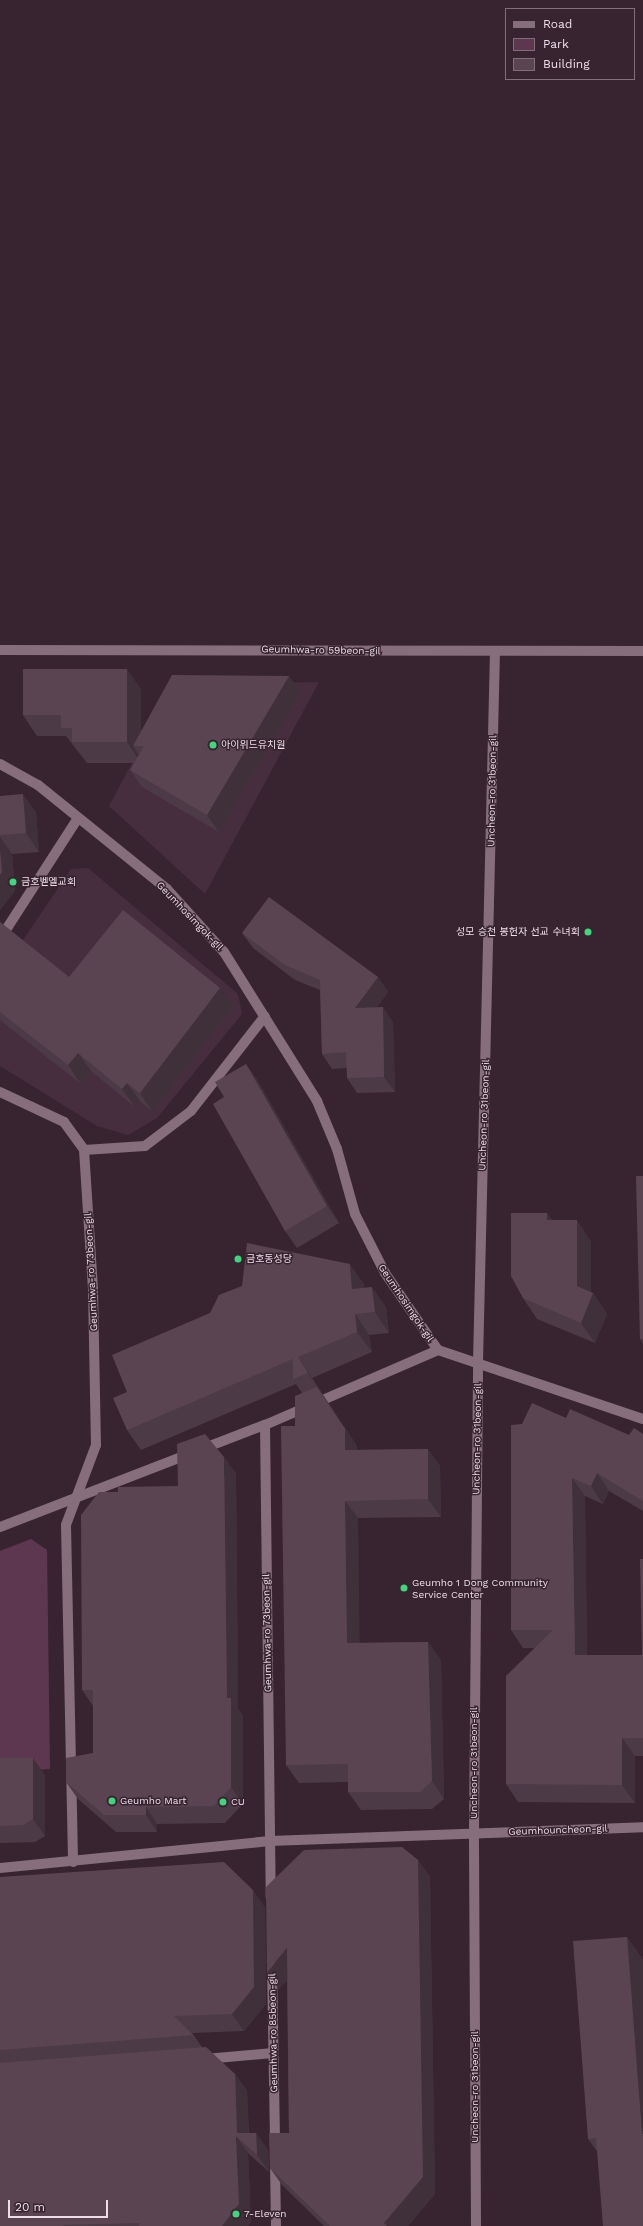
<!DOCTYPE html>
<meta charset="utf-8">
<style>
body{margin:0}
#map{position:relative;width:643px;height:2226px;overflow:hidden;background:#382430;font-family:"Work Sans","Noto Sans KR",sans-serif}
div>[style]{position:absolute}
.built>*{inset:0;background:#472e3e}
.green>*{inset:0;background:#5d3750}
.service>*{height:10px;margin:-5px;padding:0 5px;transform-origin:5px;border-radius:5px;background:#866e7c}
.minor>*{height:10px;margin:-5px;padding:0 5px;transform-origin:5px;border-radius:5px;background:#866e7c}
.wall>*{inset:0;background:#4d3a47}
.shaded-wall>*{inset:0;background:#3f3039}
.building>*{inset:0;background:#5a4452}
.dots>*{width:11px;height:11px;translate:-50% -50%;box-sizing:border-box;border:2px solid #382430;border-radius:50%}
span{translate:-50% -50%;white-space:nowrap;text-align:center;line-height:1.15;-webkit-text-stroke:3px #382430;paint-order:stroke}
.street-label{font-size:10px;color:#ecdee6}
.poi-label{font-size:10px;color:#ecdee6}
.left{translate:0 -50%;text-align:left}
.right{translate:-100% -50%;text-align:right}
.legend{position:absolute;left:505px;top:8px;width:130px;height:72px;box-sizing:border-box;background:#382430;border:1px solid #806e79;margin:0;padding:5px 7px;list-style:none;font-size:12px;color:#ecdee6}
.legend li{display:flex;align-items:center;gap:8px;height:20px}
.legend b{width:20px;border:1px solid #806e79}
.scale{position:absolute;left:8px;top:2200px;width:100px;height:18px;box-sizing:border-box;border:2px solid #ecdee6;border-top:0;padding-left:5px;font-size:12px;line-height:14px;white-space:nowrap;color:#ecdee6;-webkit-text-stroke:3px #382430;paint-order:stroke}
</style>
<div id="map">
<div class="built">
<i style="clip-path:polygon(319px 682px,205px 894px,109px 806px,174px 684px)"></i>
<i style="clip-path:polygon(88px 868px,238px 994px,242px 1014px,157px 1118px,128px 1135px,97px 1126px,0 1066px,0 974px,71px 869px)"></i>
</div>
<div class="green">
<i style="clip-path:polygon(31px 1539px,47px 1550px,50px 1769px,0 1772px,0 1551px)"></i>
</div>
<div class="service">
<i style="left:84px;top:1150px;width:61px;rotate:-3.8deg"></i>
<i style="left:145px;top:1146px;width:58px;rotate:-37.3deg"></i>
<i style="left:191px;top:1111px;width:120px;rotate:-52.1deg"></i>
</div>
<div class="minor">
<i style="left:0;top:650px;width:643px;rotate:0.09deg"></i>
<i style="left:0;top:764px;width:43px;rotate:28.9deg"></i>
<i style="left:38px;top:785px;width:166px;rotate:38.9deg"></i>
<i style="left:167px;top:889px;width:85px;rotate:47.9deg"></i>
<i style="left:224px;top:952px;width:176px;rotate:58deg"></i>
<i style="left:317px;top:1101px;width:52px;rotate:67.4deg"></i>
<i style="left:337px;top:1149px;width:67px;rotate:74.5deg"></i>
<i style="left:355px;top:1214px;width:66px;rotate:63deg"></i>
<i style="left:385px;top:1273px;width:93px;rotate:55.5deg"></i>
<i style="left:438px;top:1350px;width:216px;rotate:18.6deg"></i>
<i style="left:0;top:939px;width:144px;rotate:-57.2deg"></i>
<i style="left:0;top:1092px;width:71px;rotate:25.1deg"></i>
<i style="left:64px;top:1122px;width:34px;rotate:54deg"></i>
<i style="left:84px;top:1150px;width:140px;rotate:86.3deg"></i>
<i style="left:93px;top:1290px;width:155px;rotate:88.9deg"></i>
<i style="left:96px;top:1445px;width:85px;rotate:110.6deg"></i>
<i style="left:66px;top:1525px;width:337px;rotate:88.8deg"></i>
<i style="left:265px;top:1425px;width:472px;rotate:89.3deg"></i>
<i style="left:0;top:1527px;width:284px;rotate:-21.1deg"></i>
<i style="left:265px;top:1425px;width:189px;rotate:-23.4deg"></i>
<i style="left:0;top:1868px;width:271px;rotate:-5.7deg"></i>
<i style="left:270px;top:1841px;width:373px;rotate:-2.1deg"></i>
<i style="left:272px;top:1967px;width:178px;rotate:89deg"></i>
<i style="left:205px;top:2059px;width:68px;rotate:-5deg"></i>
<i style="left:275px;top:2163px;width:63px;rotate:89.1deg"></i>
<i style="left:476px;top:2226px;width:394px;rotate:-90.3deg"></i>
<i style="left:474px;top:1832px;width:470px;rotate:-89.5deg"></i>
<i style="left:478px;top:1362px;width:710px;rotate:-88.63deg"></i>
</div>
<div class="wall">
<i style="clip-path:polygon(289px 676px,301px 693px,219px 832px,142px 787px,130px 770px,134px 763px,87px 763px,66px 736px,37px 736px,23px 715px,141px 689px,141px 730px)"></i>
<i style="clip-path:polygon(0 796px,36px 812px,39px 852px,12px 854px,15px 891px,0 910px)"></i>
<i style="clip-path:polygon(0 922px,69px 977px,233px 1006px,153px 1112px,140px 1101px,135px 1107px,91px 1071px,81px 1084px,0 1020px)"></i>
<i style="clip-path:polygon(242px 933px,378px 977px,388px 992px,377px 1007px,393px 1022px,395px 1092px,357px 1093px,347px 1078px,347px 1068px,332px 1069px,322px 1054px,320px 990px,295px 980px,253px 948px)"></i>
<i style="clip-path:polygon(246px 1064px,258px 1081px,339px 1223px,297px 1248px,285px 1231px,224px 1097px)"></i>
<i style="clip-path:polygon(643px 1176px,643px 1344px,640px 1339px)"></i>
<i style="clip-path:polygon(547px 1213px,552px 1220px,591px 1241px,591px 1292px,593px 1293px,607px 1314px,595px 1343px,537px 1319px,523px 1298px)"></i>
<i style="clip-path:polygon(364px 1284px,364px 1288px,386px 1307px,389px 1333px,369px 1335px,372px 1352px,312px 1378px,357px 1446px,357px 1450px,428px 1449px,440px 1466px,441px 1517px,358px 1518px,359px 1643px,428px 1642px,441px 1660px,444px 1799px,432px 1809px,361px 1810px,348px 1792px,348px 1782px,299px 1783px,286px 1765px,295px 1426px,302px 1393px,296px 1384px,141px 1450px,127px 1430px)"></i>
<i style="clip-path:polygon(566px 1418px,629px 1435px,643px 1434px,643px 1511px,609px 1491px,603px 1504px,585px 1496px,587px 1655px,642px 1655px,643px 1559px,643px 1756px,635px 1756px,635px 1803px,518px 1802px,506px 1784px,534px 1648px,523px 1648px,511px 1630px,522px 1424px)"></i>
<i style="clip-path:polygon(236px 1473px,238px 1709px,243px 1715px,243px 1804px,225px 1823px,157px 1824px,157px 1832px,116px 1832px,78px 1799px,66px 1782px,93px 1753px,93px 1706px,82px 1690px,178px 1486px)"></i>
<i style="clip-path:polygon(0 1758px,45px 1775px,45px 1836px,35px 1842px,0 1843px)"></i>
<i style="clip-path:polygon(418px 1860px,430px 1877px,435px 2194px,408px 2226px,324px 2226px,282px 2185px,270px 2168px,289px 2133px,287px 1980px,279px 1989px,267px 1972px)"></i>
<i style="clip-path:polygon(0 1877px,265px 1907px,266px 2004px,244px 2031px,192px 2033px,202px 2047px,235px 2074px,247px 2091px,249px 2133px,256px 2133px,268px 2150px,269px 2172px,248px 2153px,251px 2222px,248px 2226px,0 2226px)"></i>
<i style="clip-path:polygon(627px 1937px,643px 1960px,643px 2226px,597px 2151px,588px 2139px)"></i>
</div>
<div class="shaded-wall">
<i style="clip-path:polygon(127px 669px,141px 689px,141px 746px,133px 746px,141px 758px,141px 763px,127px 742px)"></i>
<i style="clip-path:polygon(289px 676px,301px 693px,219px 832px,207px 815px)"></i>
<i style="clip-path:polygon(23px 794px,36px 812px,39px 852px,26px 833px)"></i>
<i style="clip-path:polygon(0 837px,12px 854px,15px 891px,0 910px)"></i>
<i style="clip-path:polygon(378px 977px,388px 992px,366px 1023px,355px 1008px)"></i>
<i style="clip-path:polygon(220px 988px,233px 1006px,153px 1112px,140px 1093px)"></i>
<i style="clip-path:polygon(383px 1007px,393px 1022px,395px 1092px,384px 1077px)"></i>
<i style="clip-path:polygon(78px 1053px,91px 1071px,81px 1084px,68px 1065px)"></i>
<i style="clip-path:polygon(246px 1064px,258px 1081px,339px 1223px,327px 1206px)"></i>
<i style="clip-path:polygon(127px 1083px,140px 1101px,135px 1107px,122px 1089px)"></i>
<i style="clip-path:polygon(547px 1213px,561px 1234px,547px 1220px)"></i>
<i style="clip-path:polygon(577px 1220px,591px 1241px,591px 1297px,593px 1293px,607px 1314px,595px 1343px,581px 1323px,577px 1286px)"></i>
<i style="clip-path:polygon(350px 1264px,364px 1284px,367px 1310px,352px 1289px)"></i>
<i style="clip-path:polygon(372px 1287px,386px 1307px,389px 1333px,375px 1312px)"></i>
<i style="clip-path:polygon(355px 1314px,369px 1335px,372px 1352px,357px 1332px)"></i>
<i style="clip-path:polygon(298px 1357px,322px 1393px,308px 1373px)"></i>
<i style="clip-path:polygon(317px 1387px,357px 1446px,358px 1467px,345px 1450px)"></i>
<i style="clip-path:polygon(428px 1449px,440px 1466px,441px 1517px,428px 1499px)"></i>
<i style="clip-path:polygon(224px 1457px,236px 1473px,238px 1709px,243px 1715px,243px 1804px,231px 1787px,227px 1698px)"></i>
<i style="clip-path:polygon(597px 1473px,609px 1491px,603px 1504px,591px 1486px)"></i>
<i style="clip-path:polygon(572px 1478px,585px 1496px,587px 1673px,575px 1655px)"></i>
<i style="clip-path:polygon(345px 1501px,358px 1518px,360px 1661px,347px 1643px)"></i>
<i style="clip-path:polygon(428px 1642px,441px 1660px,444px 1799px,432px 1781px)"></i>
<i style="clip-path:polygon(622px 1738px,635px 1756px,635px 1803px,622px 1785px)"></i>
<i style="clip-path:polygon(33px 1758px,45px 1775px,45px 1836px,33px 1819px)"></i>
<i style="clip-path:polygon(146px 1807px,157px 1824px,157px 1832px,146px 1815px)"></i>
<i style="clip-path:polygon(418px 1860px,430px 1877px,435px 2194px,408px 2226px,386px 2226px,384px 2223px)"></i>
<i style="clip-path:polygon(253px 1890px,265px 1907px,266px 2004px,244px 2031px,232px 2014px)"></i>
<i style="clip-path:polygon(627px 1937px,643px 1960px,643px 2136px,642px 2134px)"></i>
<i style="clip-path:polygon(287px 1948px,299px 1966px,279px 1989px,267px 1972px)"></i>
<i style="clip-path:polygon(235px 2074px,247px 2091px,249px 2148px,237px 2133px)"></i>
<i style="clip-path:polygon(256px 2133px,268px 2150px,269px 2172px,257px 2155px)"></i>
<i style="clip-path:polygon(236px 2136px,248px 2153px,251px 2222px,248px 2226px,222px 2226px)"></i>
</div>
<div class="building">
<i style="clip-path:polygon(23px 669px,127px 669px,127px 742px,72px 742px,72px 728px,61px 728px,61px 715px,23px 715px)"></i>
<i style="clip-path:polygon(172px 675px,289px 676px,207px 815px,130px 770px,144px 746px,133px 746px)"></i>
<i style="clip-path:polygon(23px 794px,26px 833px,0 835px,0 796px)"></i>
<i style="clip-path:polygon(0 850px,2px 872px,0 875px)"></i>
<i style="clip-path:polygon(269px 897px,378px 977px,355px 1008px,383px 1007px,384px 1077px,347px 1078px,346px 1052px,322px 1054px,320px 980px,285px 965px,242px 933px)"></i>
<i style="clip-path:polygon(123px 910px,220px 988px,140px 1093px,127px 1083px,122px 1089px,78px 1053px,68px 1065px,0 1012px,0 922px,69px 977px)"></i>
<i style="clip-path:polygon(246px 1064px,327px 1206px,285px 1231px,213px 1104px,224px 1097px,215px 1082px)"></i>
<i style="clip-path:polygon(636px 1176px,643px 1176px,643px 1339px,640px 1339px)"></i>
<i style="clip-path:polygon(511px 1213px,547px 1213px,547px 1220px,577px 1220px,577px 1286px,593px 1293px,581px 1323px,523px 1298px,511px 1276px)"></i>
<i style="clip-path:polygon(247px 1243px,350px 1264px,352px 1289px,372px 1287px,375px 1312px,355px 1314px,357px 1332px,298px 1357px,308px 1373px,293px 1379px,293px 1359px,127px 1430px,113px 1398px,127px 1392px,112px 1355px,210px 1313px,219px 1295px,242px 1286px)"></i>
<i style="clip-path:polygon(317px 1387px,345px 1429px,345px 1450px,428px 1449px,428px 1499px,345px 1501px,347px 1643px,428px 1642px,432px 1781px,420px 1792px,348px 1792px,348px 1764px,286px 1765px,281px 1426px,295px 1426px,295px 1396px)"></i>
<i style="clip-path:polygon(532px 1403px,566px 1418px,570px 1409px,629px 1435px,634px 1428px,643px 1434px,643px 1501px,597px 1473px,591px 1486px,572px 1478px,575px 1655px,642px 1655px,640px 1559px,643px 1559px,643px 1738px,622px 1738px,622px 1785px,506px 1784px,506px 1676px,553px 1630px,511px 1630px,511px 1425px,522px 1424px)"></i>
<i style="clip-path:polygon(205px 1434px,224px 1457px,227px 1698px,231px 1698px,231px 1787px,214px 1806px,146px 1807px,146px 1815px,104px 1815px,66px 1782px,66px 1758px,93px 1753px,93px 1690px,82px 1690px,81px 1515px,99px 1492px,118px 1492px,118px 1487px,178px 1486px,177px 1444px)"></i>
<i style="clip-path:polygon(0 1758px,33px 1758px,33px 1819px,23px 1825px,0 1826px)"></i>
<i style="clip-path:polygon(402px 1847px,418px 1860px,423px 2177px,384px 2223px,387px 2226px,330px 2226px,270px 2168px,269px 2133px,289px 2133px,287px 1948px,267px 1972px,266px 1887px,304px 1850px)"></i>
<i style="clip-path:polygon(224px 1862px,253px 1890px,254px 1987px,232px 2014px,174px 2016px,193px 2035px,0 2050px,0 1877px)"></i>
<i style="clip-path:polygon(627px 1937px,642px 2134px,643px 2134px,643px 2226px,603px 2226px,596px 2138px,588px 2139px,573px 1941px)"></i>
<i style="clip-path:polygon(206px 2047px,235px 2074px,237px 2133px,256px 2133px,257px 2155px,236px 2136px,239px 2204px,222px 2226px,139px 2226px,139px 2223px,62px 2225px,62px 2226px,0 2226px,0 2063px)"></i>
</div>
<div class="dots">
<i style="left:213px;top:745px;background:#3ed77d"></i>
<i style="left:13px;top:882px;background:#3ed77d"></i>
<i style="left:588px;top:932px;background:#3ed77d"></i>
<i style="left:238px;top:1259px;background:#3ed77d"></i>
<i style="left:404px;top:1588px;background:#3ed77d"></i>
<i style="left:112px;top:1801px;background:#3ed77d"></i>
<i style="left:223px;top:1802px;background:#3ed77d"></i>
<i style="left:236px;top:2214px;background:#3ed77d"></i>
</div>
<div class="street-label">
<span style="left:321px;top:650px;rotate:1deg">Geumhwa-ro 59beon-gil</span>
<span style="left:492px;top:791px;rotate:-89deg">Uncheon-ro 31beon-gil</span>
<span style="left:190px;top:916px;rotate:46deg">Geumhosimgok-gil</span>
<span style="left:484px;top:1115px;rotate:-88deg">Uncheon-ro 31beon-gil</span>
<span style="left:91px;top:1272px;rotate:-93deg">Geumhwa-ro 73beon-gil</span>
<span style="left:406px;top:1303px;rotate:56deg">Geumhosimgok-gil</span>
<span style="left:477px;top:1439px;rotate:-89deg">Uncheon-ro 31beon-gil</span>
<span style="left:267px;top:1633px;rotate:-91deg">Geumhwa-ro 73beon-gil</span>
<span style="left:474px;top:1763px;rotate:-90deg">Uncheon-ro 31beon-gil</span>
<span style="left:558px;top:1830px;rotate:-2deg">Geumhouncheon-gil</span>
<span style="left:273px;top:2033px;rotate:-91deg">Geumhwa-ro 85beon-gil</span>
<span style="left:475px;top:2087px;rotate:-90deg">Uncheon-ro 31beon-gil</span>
</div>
<div class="poi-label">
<span class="left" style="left:221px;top:745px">아이위드유치원</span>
<span class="left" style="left:21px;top:882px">금호벧엘교회</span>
<span class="right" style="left:580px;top:932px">성모 승천 봉헌자 선교 수녀회</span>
<span class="left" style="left:246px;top:1259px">금호동성당</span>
<span class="left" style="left:412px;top:1588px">Geumho 1 Dong Community<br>Service Center</span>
<span class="left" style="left:120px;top:1801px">Geumho Mart</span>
<span class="left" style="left:231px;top:1802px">CU</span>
<span class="left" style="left:244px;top:2214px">7-Eleven</span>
</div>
<ul class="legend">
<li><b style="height:5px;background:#866e7c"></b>Road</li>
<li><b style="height:11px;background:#5d3750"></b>Park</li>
<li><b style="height:11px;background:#5a4452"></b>Building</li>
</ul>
<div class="scale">20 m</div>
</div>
